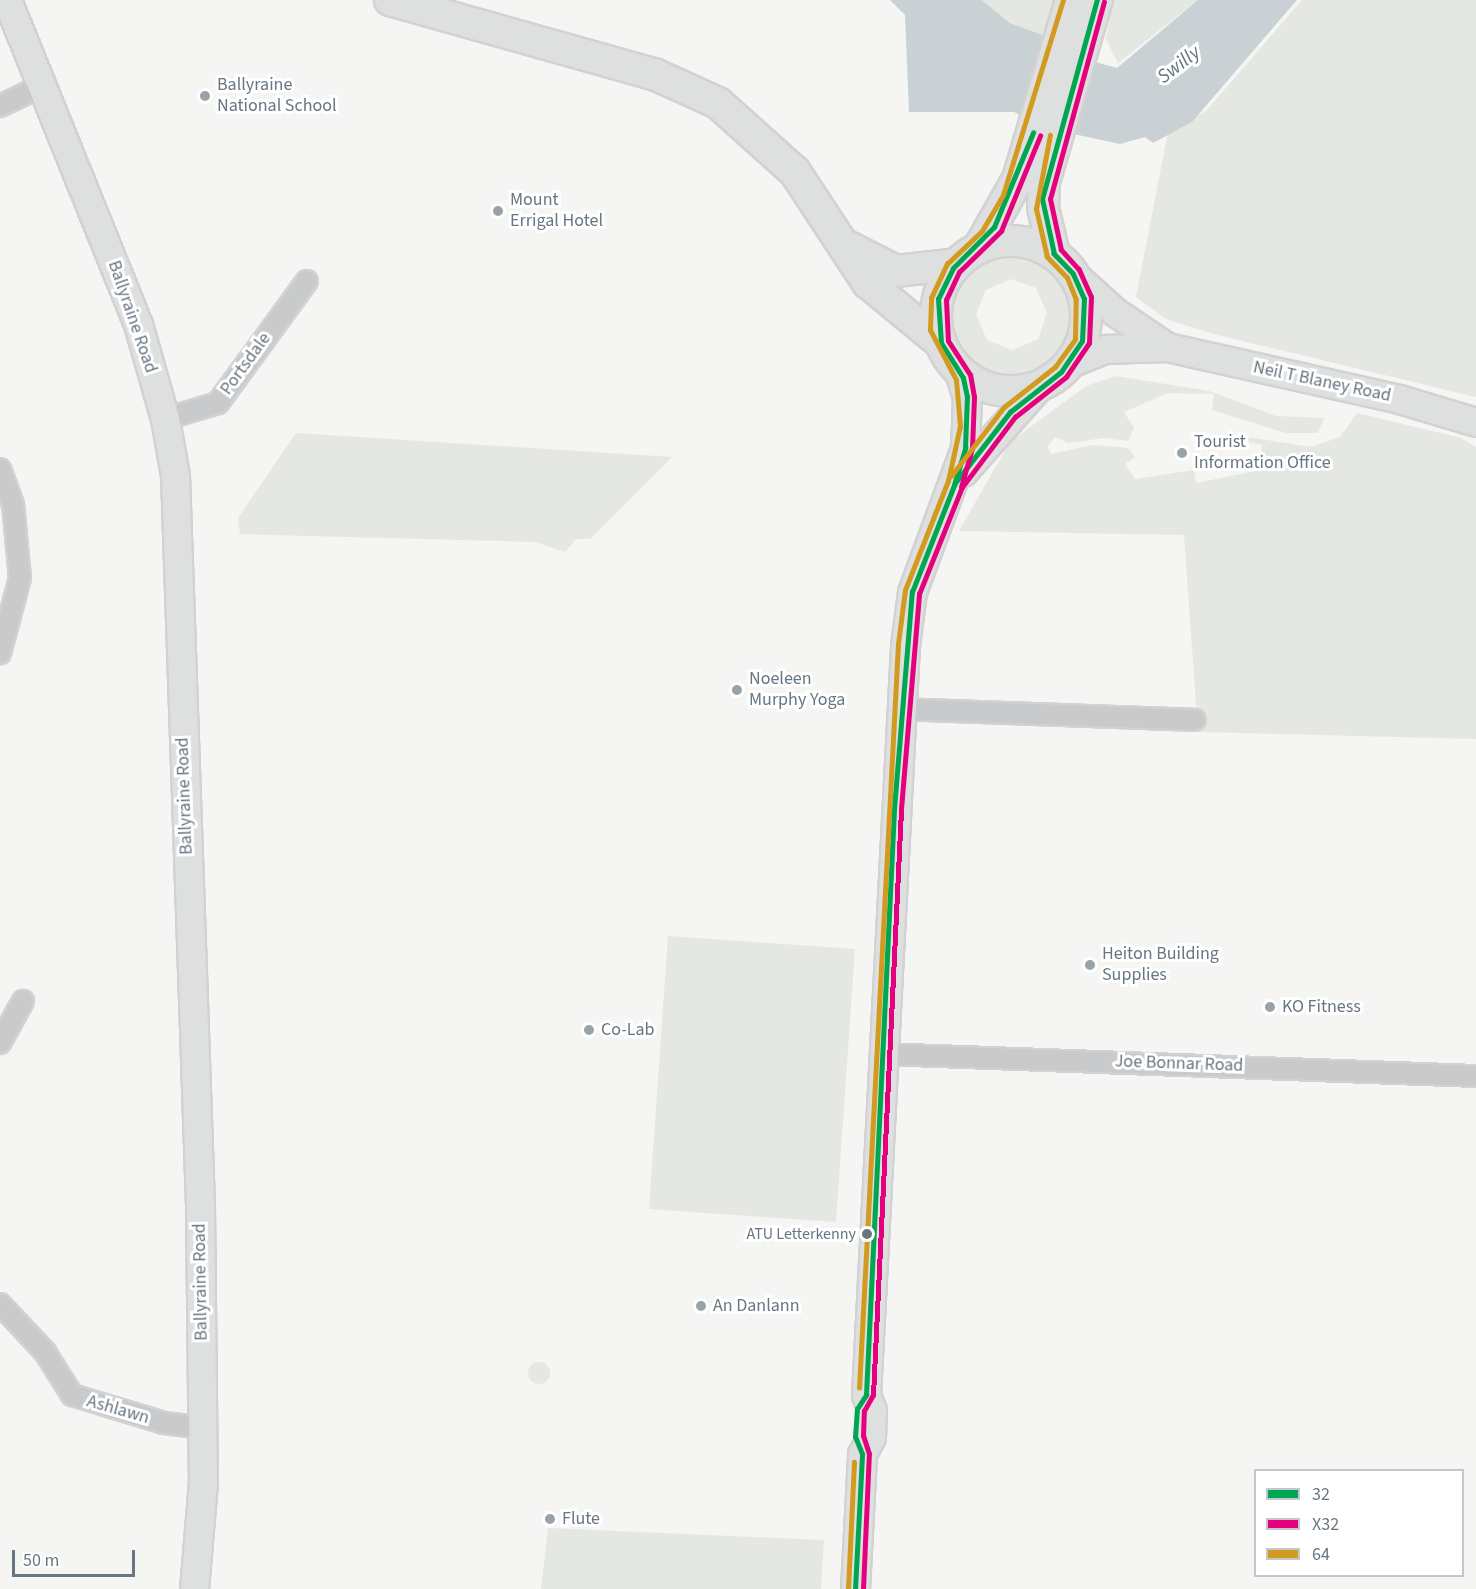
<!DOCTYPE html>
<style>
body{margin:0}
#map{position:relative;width:1476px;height:1589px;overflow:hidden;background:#f5f5f3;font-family:"Source Sans 3",sans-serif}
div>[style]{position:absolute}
.green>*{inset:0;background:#e4e7e2}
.round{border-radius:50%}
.water>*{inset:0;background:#cad1d4}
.roads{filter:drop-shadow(2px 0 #d2d2d2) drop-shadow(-2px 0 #d2d2d2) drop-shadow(0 2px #d2d2d2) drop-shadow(0 -2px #d2d2d2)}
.minor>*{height:20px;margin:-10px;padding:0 10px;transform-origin:10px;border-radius:10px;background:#c9cacb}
.secondary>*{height:27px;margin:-13.5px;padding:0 13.5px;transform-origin:13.5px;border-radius:13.5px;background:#dedfdf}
.primary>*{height:30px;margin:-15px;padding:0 15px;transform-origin:15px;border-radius:15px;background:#dedfdf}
.primary>.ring{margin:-15px;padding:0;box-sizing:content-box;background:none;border:30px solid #dedfdf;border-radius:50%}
.bus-1>*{height:4.5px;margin:-2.25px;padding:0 2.25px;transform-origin:2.25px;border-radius:2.25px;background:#00a651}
.bus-2>*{height:4.5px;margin:-2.25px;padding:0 2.25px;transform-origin:2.25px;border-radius:2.25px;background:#e5007d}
.bus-3>*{height:4.5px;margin:-2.25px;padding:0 2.25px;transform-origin:2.25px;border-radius:2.25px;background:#d39a20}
.dots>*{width:16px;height:16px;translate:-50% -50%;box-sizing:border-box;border:3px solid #fff;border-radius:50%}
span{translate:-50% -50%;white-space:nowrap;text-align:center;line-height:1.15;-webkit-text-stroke:6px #fff;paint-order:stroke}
.bus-label{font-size:16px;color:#677681}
.right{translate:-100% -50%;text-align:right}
.poi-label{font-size:18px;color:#677681}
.left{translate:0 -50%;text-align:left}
.street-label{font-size:18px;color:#677681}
.water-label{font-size:20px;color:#63777e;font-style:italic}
.legend{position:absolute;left:1254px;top:1469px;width:210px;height:108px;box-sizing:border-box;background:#fff;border:2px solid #c2c8cd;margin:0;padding:8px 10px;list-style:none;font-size:18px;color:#677681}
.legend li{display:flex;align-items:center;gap:12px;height:30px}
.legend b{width:30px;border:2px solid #c2c8cd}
.scale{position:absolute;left:12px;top:1550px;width:123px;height:27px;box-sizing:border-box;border:3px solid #677681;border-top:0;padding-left:8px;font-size:18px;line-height:21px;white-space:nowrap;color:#677681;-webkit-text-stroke:4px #fff;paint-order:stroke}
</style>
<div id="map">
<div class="green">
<i style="clip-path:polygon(982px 0,1058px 0,1043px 35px,1010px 23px)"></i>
<i style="clip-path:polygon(1113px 0,1198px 0,1118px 63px,1106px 39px)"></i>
<i style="clip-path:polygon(1302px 0,1476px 0,1476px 397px,1214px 334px,1166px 319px,1136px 297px,1168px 132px,1206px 111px)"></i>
<i style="clip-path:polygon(evenodd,1011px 255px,1036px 260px,1057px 275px,1073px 309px,1070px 334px,1057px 357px,1037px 372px,1012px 377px,987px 372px,966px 357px,951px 323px,953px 297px,966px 275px,986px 260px,1011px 255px,1011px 279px,1036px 288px,1047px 313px,1038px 339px,1013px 350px,987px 340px,976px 315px,986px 290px,1011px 279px)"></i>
<i style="clip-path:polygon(1116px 376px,1209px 391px,1276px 416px,1325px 418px,1318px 433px,1286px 433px,1212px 410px,1214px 394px,1168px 393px,1124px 412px,1134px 428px,1128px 441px,1104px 438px,1068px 443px,1055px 437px,1048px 446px,1051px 454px,1093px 445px,1128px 448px,1135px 457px,1125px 464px,1135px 479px,1194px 470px,1196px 483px,1261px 470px,1262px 445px,1244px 441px,1247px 437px,1311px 447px,1340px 437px,1357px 413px,1461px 438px,1476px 447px,1476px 739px,1198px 732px,1184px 535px,959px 531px,1010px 442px,1086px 386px)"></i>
<i style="clip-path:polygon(296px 433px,672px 457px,590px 539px,576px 539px,565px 552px,535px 542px,240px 534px,238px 518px)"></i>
<i style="clip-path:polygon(668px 936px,855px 949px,836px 1222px,649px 1209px)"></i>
<i class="round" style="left:528px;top:1362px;width:22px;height:22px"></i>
<i style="clip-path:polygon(548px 1528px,824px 1540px,821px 1589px,541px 1589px)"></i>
</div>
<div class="water">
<i style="clip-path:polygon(890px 0,982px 0,1010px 23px,1043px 35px,1041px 47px,1117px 68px,1198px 0,1297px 0,1192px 122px,1153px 143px,1145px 137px,1120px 144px,1055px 130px,1014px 112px,909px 112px,905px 15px)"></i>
</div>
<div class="roads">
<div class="minor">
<i style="left:0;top:106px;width:47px;rotate:-25.5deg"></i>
<i style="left:165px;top:419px;width:55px;rotate:-16.8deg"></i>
<i style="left:218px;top:403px;width:151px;rotate:-53.9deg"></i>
<i style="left:0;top:469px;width:37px;rotate:70deg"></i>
<i style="left:13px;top:504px;width:74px;rotate:84.6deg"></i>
<i style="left:20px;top:578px;width:78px;rotate:104.9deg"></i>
<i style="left:901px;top:709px;width:294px;rotate:2.1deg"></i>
<i style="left:0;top:1043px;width:48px;rotate:-61.3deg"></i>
<i style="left:882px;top:1054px;width:594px;rotate:2.12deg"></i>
<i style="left:0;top:1304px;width:66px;rotate:46.8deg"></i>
<i style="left:45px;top:1352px;width:51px;rotate:57.9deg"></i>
<i style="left:72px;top:1395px;width:96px;rotate:16.9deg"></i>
<i style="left:164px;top:1423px;width:39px;rotate:7deg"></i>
</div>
<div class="secondary">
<i style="left:7px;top:0;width:349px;rotate:68deg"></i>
<i style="left:138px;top:324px;width:99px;rotate:74.1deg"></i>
<i style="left:165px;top:419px;width:57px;rotate:79.9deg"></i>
<i style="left:175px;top:475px;width:731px;rotate:88.04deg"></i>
<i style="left:200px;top:1206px;width:276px;rotate:89.4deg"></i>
<i style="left:203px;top:1482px;width:107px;rotate:94.8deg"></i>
<i style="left:1073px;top:274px;width:57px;rotate:42.1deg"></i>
<i style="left:1115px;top:312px;width:63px;rotate:33.9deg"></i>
<i style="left:1070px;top:363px;width:38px;rotate:-22deg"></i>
<i style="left:1105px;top:349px;width:62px;rotate:-1.8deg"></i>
<i style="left:1167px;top:347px;width:238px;rotate:12.6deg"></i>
<i style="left:1399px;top:399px;width:80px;rotate:16.6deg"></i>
<i style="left:963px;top:472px;width:115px;rotate:-48.5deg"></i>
<i style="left:855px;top:1589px;width:135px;rotate:-87deg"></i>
<i style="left:862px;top:1454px;width:19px;rotate:-62deg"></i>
<i style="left:871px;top:1437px;width:27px;rotate:-88deg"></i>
<i style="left:872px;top:1410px;width:16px;rotate:-112deg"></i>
<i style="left:866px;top:1395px;width:751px;rotate:-87.02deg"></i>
<i style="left:905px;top:645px;width:53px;rotate:-82.5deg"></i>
<i style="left:912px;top:592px;width:153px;rotate:-69.8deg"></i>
<i style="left:965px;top:448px;width:51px;rotate:-87.8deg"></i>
<i style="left:967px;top:397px;width:28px;rotate:-108deg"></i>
</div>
<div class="primary">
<i style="left:390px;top:0;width:274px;rotate:15.7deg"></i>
<i style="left:654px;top:74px;width:70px;rotate:24.4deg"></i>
<i style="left:718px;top:103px;width:103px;rotate:41.9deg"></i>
<i style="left:795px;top:172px;width:133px;rotate:56.7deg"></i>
<i style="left:868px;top:283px;width:94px;rotate:39.4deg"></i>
<i class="ring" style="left:936px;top:241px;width:120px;height:120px"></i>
<i style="left:849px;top:247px;width:53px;rotate:27.1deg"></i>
<i style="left:896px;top:271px;width:61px;rotate:-6.5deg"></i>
<i style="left:979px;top:248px;width:79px;rotate:-60.5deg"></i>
<i style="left:1018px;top:179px;width:187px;rotate:-73.5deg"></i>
<i style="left:1054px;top:254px;width:47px;rotate:-103.4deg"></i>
<i style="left:1043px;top:208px;width:26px;rotate:-88deg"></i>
<i style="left:1044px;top:182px;width:190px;rotate:-73.8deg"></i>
</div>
</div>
<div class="bus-1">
<i style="left:954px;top:485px;width:39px;rotate:-73deg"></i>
<i style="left:965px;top:448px;width:51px;rotate:-87.8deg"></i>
<i style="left:967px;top:397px;width:19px;rotate:-102deg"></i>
<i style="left:963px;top:378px;width:41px;rotate:-122.2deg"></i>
<i style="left:941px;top:343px;width:44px;rotate:-93.9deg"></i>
<i style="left:938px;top:299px;width:34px;rotate:-64deg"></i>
<i style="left:953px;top:268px;width:58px;rotate:-45deg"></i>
<i style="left:994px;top:227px;width:102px;rotate:-67.5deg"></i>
<i style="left:855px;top:1589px;width:135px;rotate:-87deg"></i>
<i style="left:862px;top:1454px;width:18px;rotate:-112deg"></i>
<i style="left:855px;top:1437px;width:28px;rotate:-86deg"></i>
<i style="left:857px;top:1409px;width:17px;rotate:-57deg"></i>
<i style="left:866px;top:1395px;width:587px;rotate:-87.26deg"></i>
<i style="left:894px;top:809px;width:218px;rotate:-85.3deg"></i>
<i style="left:912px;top:592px;width:117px;rotate:-68.5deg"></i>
<i style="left:955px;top:483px;width:90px;rotate:-52.2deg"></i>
<i style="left:1010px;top:412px;width:65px;rotate:-38.1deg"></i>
<i style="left:1061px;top:372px;width:37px;rotate:-56deg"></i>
<i style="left:1082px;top:341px;width:42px;rotate:-87.3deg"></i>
<i style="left:1084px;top:299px;width:27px;rotate:-114deg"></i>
<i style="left:1073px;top:274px;width:28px;rotate:-134deg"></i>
<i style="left:1054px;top:254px;width:56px;rotate:-102.3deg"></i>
<i style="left:1042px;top:199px;width:206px;rotate:-74.6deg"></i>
</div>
<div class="bus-2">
<i style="left:961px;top:487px;width:40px;rotate:-74deg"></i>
<i style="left:972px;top:449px;width:52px;rotate:-87.8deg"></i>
<i style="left:974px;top:397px;width:22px;rotate:-100deg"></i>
<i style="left:970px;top:375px;width:40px;rotate:-122.9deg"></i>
<i style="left:948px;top:341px;width:41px;rotate:-92.8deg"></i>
<i style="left:946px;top:300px;width:31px;rotate:-65deg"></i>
<i style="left:959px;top:272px;width:59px;rotate:-44.3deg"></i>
<i style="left:1001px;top:231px;width:103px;rotate:-67.7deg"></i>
<i style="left:863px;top:1589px;width:135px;rotate:-87.5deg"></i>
<i style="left:869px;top:1454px;width:19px;rotate:-108deg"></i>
<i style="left:863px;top:1436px;width:25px;rotate:-88deg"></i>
<i style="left:864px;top:1411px;width:18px;rotate:-61deg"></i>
<i style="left:873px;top:1395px;width:587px;rotate:-87.26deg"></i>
<i style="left:901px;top:809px;width:216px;rotate:-85.2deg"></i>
<i style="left:919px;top:594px;width:115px;rotate:-68.1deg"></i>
<i style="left:962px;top:487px;width:88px;rotate:-52.9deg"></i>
<i style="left:1015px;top:417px;width:65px;rotate:-38.1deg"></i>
<i style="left:1066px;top:377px;width:41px;rotate:-55.9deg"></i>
<i style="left:1089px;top:343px;width:46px;rotate:-87.5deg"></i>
<i style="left:1091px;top:297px;width:30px;rotate:-114deg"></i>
<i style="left:1079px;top:270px;width:27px;rotate:-132deg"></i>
<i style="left:1061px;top:250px;width:52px;rotate:-102.2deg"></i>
<i style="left:1050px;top:199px;width:204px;rotate:-74.7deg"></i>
</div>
<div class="bus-3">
<i style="left:951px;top:476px;width:87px;rotate:-52.5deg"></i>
<i style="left:1004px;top:407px;width:65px;rotate:-38.1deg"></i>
<i style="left:1055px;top:367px;width:34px;rotate:-54deg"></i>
<i style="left:1075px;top:339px;width:39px;rotate:-89deg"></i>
<i style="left:1076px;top:300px;width:24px;rotate:-112deg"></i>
<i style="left:1067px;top:278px;width:29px;rotate:-134deg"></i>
<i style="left:1047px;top:257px;width:49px;rotate:-102.9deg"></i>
<i style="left:1036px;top:209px;width:75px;rotate:-79.3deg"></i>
<i style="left:859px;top:1388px;width:745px;rotate:-87deg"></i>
<i style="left:898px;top:644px;width:54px;rotate:-82.6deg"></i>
<i style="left:905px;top:590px;width:117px;rotate:-68.5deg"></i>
<i style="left:948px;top:481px;width:56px;rotate:-77.7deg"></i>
<i style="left:960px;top:426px;width:46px;rotate:-95deg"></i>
<i style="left:956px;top:380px;width:56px;rotate:-117.5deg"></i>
<i style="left:930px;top:330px;width:32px;rotate:-88deg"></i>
<i style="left:931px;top:298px;width:38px;rotate:-65deg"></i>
<i style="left:947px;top:264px;width:48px;rotate:-43.3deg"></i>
<i style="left:982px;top:231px;width:42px;rotate:-59.7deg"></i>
<i style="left:1003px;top:195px;width:204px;rotate:-72.9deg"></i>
<i style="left:848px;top:1589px;width:127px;rotate:-87.3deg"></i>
</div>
<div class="dots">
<i style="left:205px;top:96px;background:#99a2a9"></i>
<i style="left:498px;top:211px;background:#99a2a9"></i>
<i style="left:1182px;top:453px;background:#99a2a9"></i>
<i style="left:737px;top:690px;background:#99a2a9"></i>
<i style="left:1090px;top:965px;background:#99a2a9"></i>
<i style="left:1270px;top:1007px;background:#99a2a9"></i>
<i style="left:589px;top:1030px;background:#99a2a9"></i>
<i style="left:867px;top:1234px;background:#677681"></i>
<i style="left:701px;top:1306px;background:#99a2a9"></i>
<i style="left:550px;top:1519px;background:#99a2a9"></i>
</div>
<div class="bus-label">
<span class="right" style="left:856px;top:1234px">ATU Letterkenny</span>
</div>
<div class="poi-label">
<span class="left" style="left:217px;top:96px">Ballyraine<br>National School</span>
<span class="left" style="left:510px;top:211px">Mount<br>Errigal Hotel</span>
<span class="left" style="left:1194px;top:453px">Tourist<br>Information Office</span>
<span class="left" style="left:749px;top:690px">Noeleen<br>Murphy Yoga</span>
<span class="left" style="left:1102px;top:965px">Heiton Building<br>Supplies</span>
<span class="left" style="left:1282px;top:1007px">KO Fitness</span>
<span class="left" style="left:601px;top:1030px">Co-Lab</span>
<span class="left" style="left:713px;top:1306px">An Danlann</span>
<span class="left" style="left:562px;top:1519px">Flute</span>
</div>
<div class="street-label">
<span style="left:132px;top:317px;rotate:71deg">Ballyraine Road</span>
<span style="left:246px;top:364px;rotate:-54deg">Portsdale</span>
<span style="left:1322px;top:382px;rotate:12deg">Neil T Blaney Road</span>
<span style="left:185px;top:796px;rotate:-92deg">Ballyraine Road</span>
<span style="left:1179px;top:1064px;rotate:2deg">Joe Bonnar Road</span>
<span style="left:201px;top:1282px;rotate:-91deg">Ballyraine Road</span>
<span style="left:118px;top:1410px;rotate:16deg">Ashlawn</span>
</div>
<div class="water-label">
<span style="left:1179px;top:65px;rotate:-38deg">Swilly</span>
</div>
<ul class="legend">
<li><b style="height:8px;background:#00a651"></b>32</li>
<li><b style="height:8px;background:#e5007d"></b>X32</li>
<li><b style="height:8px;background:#d39a20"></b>64</li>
</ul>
<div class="scale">50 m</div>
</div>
